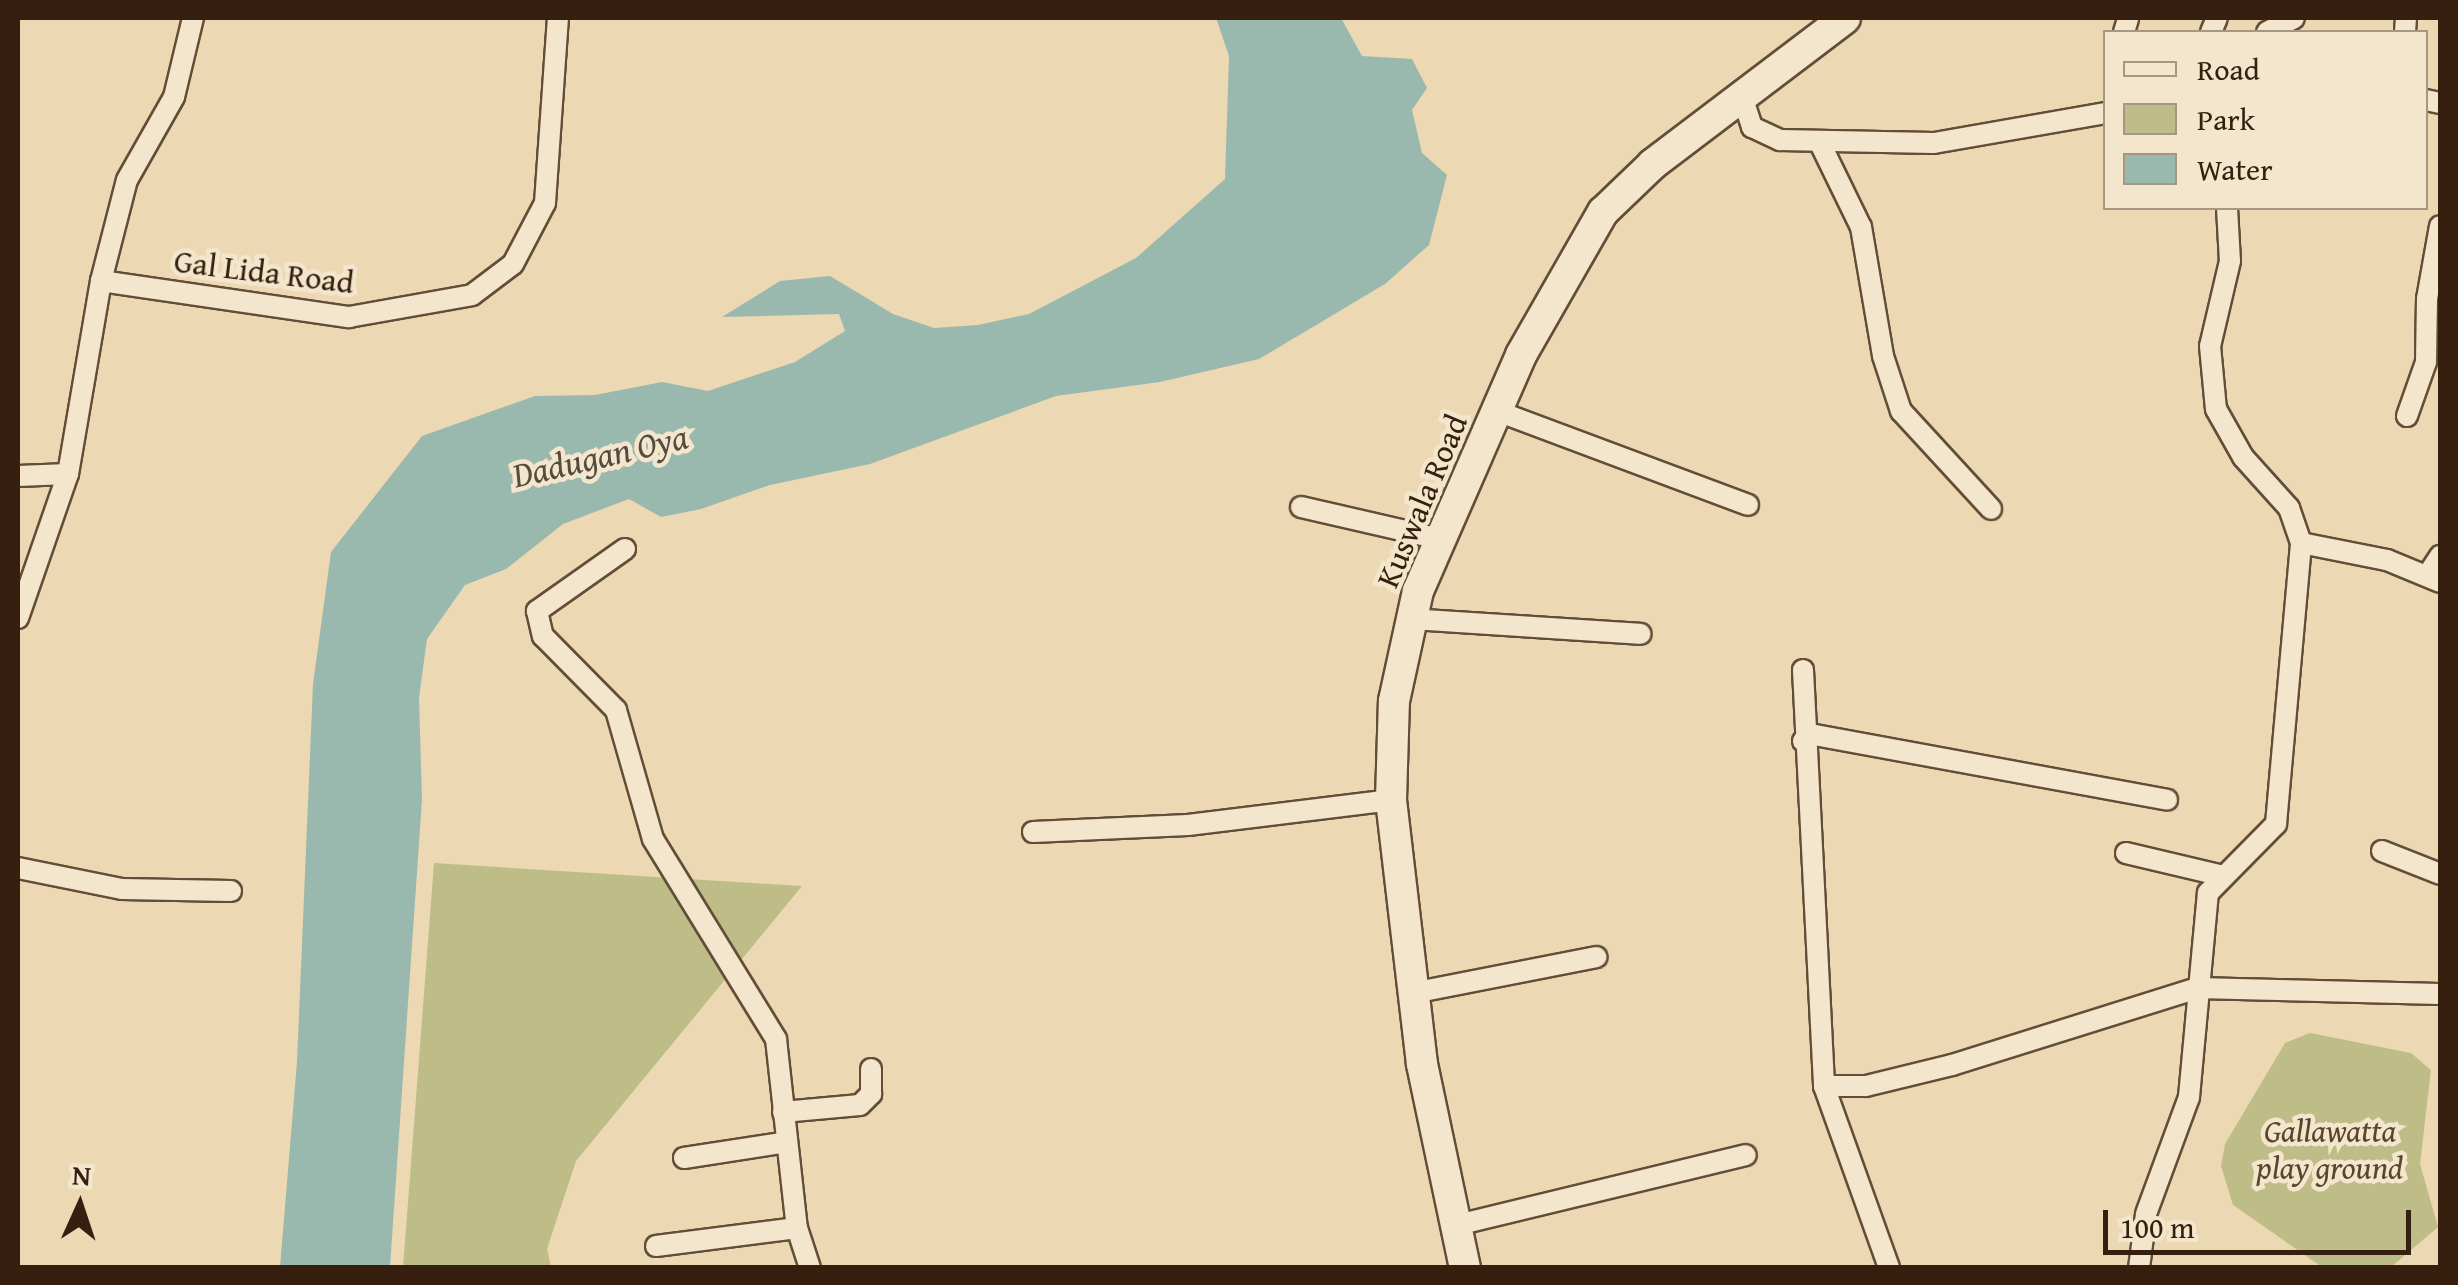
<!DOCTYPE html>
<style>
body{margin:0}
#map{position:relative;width:2458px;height:1285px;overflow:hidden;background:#ecd8b2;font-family:"Gentium Book Plus",serif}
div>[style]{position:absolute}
.green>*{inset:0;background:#bebd88}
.water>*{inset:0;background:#99b9af}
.roads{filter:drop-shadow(2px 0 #644d38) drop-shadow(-2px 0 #644d38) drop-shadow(0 2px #644d38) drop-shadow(0 -2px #644d38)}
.street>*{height:20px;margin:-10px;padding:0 10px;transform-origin:10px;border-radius:10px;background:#f3e6cd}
.secondary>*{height:30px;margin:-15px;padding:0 15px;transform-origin:15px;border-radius:15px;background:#f3e6cd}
span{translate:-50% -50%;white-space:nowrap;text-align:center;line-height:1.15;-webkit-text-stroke:9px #f3e6cd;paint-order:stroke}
.street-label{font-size:32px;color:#361f0f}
.park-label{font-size:32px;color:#58462d;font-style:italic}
.water-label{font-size:35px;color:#544d3f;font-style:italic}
.frame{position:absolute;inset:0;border:20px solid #361f0f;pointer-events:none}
.legend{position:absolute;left:2103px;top:30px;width:325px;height:180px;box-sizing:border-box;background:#f3e6cd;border:2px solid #a79681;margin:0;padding:12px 18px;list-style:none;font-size:30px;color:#361f0f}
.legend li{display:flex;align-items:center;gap:20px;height:50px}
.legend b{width:50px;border:2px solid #a79681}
.north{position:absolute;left:30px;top:1155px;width:100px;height:100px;-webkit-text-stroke:8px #f3e6cd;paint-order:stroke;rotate:3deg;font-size:28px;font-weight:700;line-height:40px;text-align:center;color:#361f0f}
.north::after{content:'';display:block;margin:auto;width:35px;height:45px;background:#361f0f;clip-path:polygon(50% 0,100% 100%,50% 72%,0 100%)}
.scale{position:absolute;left:2103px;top:1210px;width:308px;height:45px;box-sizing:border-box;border:5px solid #361f0f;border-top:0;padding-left:12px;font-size:30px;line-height:35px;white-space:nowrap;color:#361f0f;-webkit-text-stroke:8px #f3e6cd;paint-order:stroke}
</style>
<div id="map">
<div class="green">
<i style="clip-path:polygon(434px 863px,802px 886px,576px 1161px,547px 1249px,551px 1267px,403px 1268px)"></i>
<i style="clip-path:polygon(2310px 1033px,2411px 1053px,2431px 1070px,2420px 1164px,2438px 1227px,2391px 1267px,2322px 1267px,2233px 1205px,2221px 1166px,2225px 1144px,2285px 1043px)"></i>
</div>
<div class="water">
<i style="clip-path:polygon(1216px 18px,1341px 18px,1362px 56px,1412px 59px,1427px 88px,1412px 110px,1422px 153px,1447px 175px,1429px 245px,1385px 284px,1259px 359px,1160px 382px,1056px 396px,870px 464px,770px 485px,701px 509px,661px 517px,629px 499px,563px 524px,506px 569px,465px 585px,427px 639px,419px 698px,422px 799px,390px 1267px,280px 1267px,297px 1062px,313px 684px,331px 552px,422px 436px,535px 396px,595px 395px,662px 382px,708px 391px,795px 362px,845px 331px,839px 314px,722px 317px,780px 281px,830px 276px,893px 314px,934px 328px,978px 325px,1029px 314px,1136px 258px,1225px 179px,1229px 56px)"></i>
</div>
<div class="roads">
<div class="street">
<i style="left:2124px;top:32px;width:14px;rotate:-73deg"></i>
<i style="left:2211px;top:32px;width:15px;rotate:-67deg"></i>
<i style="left:2267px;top:32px;width:30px;rotate:-27deg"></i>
<i style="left:2405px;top:32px;width:14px;rotate:-86deg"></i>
<i style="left:1741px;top:93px;width:36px;rotate:72deg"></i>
<i style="left:1752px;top:127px;width:31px;rotate:25deg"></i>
<i style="left:1780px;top:140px;width:154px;rotate:1.1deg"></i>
<i style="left:1934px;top:143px;width:175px;rotate:-9.9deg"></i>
<i style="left:2426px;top:100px;width:14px;rotate:12deg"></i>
<i style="left:1819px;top:141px;width:96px;rotate:64deg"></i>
<i style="left:1861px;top:227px;width:131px;rotate:80.3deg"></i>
<i style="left:1883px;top:356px;width:58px;rotate:71.9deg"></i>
<i style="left:1901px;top:411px;width:133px;rotate:47.4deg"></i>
<i style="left:2227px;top:208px;width:53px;rotate:86.8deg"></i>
<i style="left:2230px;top:261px;width:87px;rotate:103.2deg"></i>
<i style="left:2210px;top:346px;width:63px;rotate:84.6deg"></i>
<i style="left:2216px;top:409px;width:55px;rotate:60.6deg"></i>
<i style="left:2243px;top:457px;width:69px;rotate:48deg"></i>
<i style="left:2289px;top:508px;width:37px;rotate:71deg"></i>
<i style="left:2301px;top:543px;width:88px;rotate:11.2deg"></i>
<i style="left:2387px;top:560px;width:57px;rotate:22.5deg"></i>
<i style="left:101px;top:281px;width:251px;rotate:8.3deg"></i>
<i style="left:349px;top:317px;width:125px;rotate:-10.1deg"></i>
<i style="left:472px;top:295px;width:51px;rotate:-37.1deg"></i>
<i style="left:513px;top:264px;width:69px;rotate:-62.3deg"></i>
<i style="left:545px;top:203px;width:185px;rotate:-86deg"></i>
<i style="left:1497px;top:411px;width:268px;rotate:20.5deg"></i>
<i style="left:2407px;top:416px;width:57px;rotate:-70.6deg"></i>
<i style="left:2426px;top:362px;width:63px;rotate:-89.1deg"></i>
<i style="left:2427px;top:299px;width:74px;rotate:-79.9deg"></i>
<i style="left:18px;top:476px;width:50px;rotate:-2.3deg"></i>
<i style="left:1301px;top:507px;width:144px;rotate:12.9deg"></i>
<i style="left:625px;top:549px;width:108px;rotate:144.8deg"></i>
<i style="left:537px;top:611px;width:26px;rotate:77deg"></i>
<i style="left:543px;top:636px;width:104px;rotate:45.4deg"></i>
<i style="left:616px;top:710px;width:134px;rotate:74deg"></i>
<i style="left:653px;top:839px;width:235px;rotate:58.4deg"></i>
<i style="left:776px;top:1039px;width:190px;rotate:83.7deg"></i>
<i style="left:797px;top:1228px;width:42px;rotate:72deg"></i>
<i style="left:2427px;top:576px;width:24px;rotate:-57deg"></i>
<i style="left:18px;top:618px;width:152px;rotate:-70.9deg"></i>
<i style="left:68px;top:474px;width:196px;rotate:-80.3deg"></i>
<i style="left:101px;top:281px;width:104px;rotate:-75.6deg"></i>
<i style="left:127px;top:180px;width:95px;rotate:-60.5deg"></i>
<i style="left:174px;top:97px;width:81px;rotate:-76.5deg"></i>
<i style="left:1411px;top:619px;width:230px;rotate:3.7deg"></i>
<i style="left:1803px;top:670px;width:417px;rotate:87.1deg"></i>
<i style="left:1824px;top:1086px;width:193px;rotate:70.3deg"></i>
<i style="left:1803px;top:741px;width:9px;rotate:-49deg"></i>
<i style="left:1809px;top:734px;width:364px;rotate:10.4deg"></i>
<i style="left:1033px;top:832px;width:155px;rotate:-2.6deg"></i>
<i style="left:1188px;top:825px;width:205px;rotate:-7deg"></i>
<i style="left:2382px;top:851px;width:62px;rotate:21.6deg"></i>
<i style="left:2126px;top:853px;width:100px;rotate:13.3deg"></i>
<i style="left:18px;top:868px;width:106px;rotate:11.4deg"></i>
<i style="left:122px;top:889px;width:109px;rotate:1.1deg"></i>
<i style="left:1413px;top:993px;width:187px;rotate:-11.1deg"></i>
<i style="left:1824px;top:1086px;width:42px"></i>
<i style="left:1866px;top:1086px;width:89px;rotate:-13.7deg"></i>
<i style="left:1952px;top:1065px;width:257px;rotate:-17.4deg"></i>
<i style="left:2197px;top:988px;width:243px;rotate:1.4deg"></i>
<i style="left:783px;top:1112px;width:77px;rotate:-5.2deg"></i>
<i style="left:860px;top:1105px;width:16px;rotate:-45deg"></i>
<i style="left:871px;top:1094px;width:25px;rotate:-90deg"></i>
<i style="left:684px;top:1158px;width:104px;rotate:-8.8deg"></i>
<i style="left:1457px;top:1225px;width:297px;rotate:-13.6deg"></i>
<i style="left:656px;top:1246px;width:142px;rotate:-7.3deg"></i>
<i style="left:2139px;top:1268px;width:54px;rotate:-82.6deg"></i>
<i style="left:2146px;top:1214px;width:125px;rotate:-69.8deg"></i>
<i style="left:2189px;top:1097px;width:205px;rotate:-84.7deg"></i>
<i style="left:2208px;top:893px;width:97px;rotate:-45.4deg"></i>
<i style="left:2276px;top:824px;width:282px;rotate:-84.9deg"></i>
</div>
<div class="secondary">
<i style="left:1465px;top:1268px;width:208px;rotate:-101.9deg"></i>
<i style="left:1422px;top:1064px;width:266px;rotate:-96.7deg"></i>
<i style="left:1391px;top:800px;width:99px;rotate:-88.3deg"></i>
<i style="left:1394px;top:701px;width:113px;rotate:-77.7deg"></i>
<i style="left:1418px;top:591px;width:257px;rotate:-66.4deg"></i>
<i style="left:1521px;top:355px;width:165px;rotate:-60.2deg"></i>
<i style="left:1603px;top:212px;width:69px;rotate:-43.8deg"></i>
<i style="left:1653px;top:164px;width:241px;rotate:-37.2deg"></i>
</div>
</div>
<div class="street-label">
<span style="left:264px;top:272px;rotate:7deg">Gal Lida Road</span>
<span style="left:1422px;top:501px;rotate:-67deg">Kuswala Road</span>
</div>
<div class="park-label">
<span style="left:2330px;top:1150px">Gallawatta<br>play ground</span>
</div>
<div class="water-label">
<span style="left:600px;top:456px;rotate:-13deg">Dadugan Oya</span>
</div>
<div class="frame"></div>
<ul class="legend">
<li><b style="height:12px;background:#f3e6cd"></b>Road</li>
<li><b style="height:28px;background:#bebd88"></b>Park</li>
<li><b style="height:28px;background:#99b9af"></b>Water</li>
</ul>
<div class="north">N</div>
<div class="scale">100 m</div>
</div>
